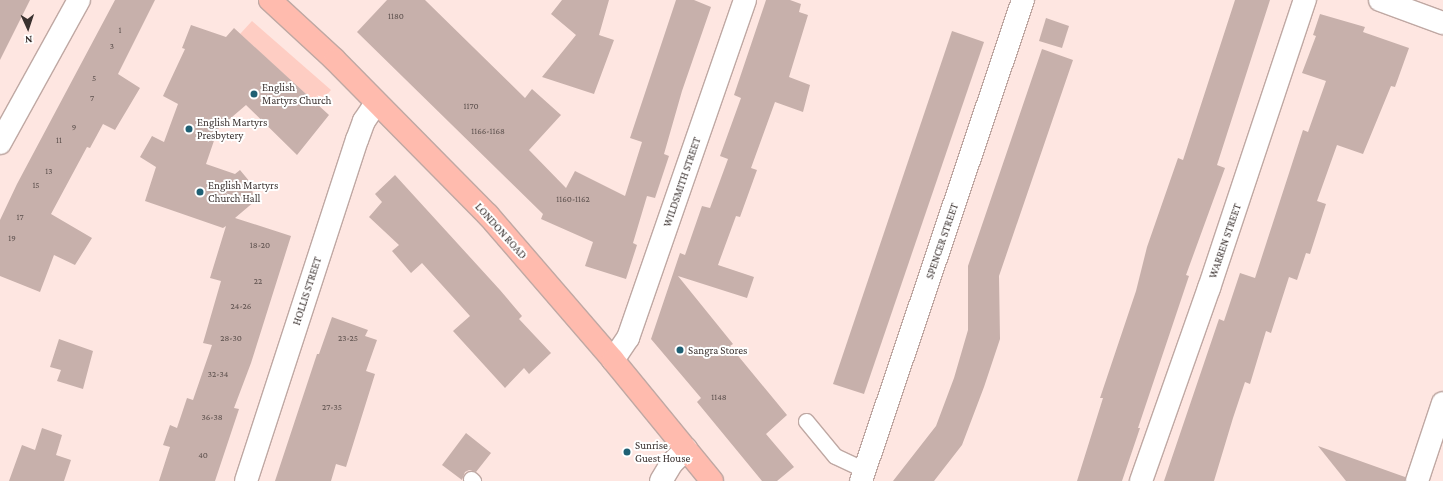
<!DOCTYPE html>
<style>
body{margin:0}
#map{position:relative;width:1443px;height:481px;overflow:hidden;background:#fee6e1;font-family:"Crimson Pro",serif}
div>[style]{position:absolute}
.green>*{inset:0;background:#fecdc3}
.building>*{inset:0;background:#c7b0ab}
.roads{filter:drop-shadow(1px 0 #bfa8a3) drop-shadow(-1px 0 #bfa8a3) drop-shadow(0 1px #bfa8a3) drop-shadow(0 -1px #bfa8a3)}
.service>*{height:15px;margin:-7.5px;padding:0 7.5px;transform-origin:7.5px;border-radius:7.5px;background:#fff}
.minor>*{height:22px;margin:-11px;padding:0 11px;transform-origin:11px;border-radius:11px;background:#fff}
.tertiary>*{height:22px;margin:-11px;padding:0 11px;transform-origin:11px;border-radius:11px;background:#fff}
.primary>*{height:22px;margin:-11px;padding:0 11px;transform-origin:11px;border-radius:11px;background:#ffbbae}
.dots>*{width:11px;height:11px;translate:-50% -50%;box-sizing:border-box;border:2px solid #fff;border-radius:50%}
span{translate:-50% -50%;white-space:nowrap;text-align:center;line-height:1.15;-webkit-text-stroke:4px #fff;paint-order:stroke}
.number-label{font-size:9px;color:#5d514e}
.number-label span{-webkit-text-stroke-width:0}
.poi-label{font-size:11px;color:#3a312f}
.left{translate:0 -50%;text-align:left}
.street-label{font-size:11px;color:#3a312f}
.north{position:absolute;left:8px;top:8px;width:40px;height:40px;-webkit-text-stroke:3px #fff;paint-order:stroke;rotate:177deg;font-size:11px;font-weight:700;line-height:16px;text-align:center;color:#3a312f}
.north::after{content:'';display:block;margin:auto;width:14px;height:18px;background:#3a312f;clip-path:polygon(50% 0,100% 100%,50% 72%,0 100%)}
</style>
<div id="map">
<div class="green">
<i style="clip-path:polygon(252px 21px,331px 90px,318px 105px,240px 34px)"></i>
</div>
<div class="building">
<i style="clip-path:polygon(0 0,30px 0,0 60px)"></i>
<i style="clip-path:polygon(115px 0,155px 0,118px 74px,140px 88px,115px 130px,103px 124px,90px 148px,87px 147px,51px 214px,92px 238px,75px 265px,54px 255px,40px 292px,0 276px,0 220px,17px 184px)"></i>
<i style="clip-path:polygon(387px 0,425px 0,525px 98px,532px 89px,561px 115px,529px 150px,566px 188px,575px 171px,625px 196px,642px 142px,630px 138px,676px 0,694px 0,711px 7px,682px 91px,664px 154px,669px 156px,655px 198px,647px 196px,633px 243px,637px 245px,626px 279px,585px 266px,593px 242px,541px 219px,543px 214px,357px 32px)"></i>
<i style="clip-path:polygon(562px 0,609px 0,599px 35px,614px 40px,594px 94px,542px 77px,576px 35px,551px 14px)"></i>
<i style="clip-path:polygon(766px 0,790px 0,801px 4px,799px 12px,808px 15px,789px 77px,810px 85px,803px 112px,775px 102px,751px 168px,757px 170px,740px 217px,736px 216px,718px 265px,754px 277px,747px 298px,678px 276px,733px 344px,730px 346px,787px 415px,766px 434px,794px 467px,777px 481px,762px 481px,697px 402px,701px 398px,651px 339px,680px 253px,685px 255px,702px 206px,710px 208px,728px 159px,720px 156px,741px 98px,734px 95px)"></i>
<i style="clip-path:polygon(1235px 0,1270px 0,1217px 165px,1225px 168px,1186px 275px,1189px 276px,1138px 428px,1140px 428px,1122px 481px,1077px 481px,1103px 398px,1100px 398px,1136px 291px,1147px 247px,1178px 158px,1183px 160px)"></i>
<i style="clip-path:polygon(1320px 14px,1365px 27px,1363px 32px,1409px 48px,1395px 87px,1391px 86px,1363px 154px,1337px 145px,1317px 201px,1326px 204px,1310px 254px,1306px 253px,1297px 280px,1289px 277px,1271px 333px,1266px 331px,1250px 384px,1245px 382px,1233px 418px,1214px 481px,1164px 481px,1219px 319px,1224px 321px,1240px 273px,1255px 278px,1303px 130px,1308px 132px,1326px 81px,1302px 73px,1316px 36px,1313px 35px)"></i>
<i style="clip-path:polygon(1046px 18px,1069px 26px,1062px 48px,1039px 41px)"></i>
<i style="clip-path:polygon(191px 25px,226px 37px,234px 28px,329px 115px,297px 155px,246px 105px,218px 129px,206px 164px,235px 174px,240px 170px,250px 182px,255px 201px,235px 218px,291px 236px,251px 363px,234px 408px,239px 409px,215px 481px,159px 481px,170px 447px,163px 445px,170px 425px,177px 428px,187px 398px,193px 400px,212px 345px,203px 343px,221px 281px,210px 278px,226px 226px,223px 228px,145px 201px,156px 167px,140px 157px,152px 136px,164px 142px,178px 104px,163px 96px,185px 49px,182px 48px)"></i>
<i style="clip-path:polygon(952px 31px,984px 42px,864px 394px,833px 384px)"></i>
<i style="clip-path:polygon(1042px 49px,1073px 60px,999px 276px,1000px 339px,984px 387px,962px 445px,934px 481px,893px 481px,936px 426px,954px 378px,968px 330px,968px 266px)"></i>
<i style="clip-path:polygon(395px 175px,500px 290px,522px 316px,519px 319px,551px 353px,529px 374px,524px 368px,505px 388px,453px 331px,470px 316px,422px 263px,411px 273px,392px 251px,399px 245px,369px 217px,382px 202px,375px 194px)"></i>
<i style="clip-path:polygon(332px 317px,368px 330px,365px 336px,377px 340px,366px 371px,375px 374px,346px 467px,336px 464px,331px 481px,275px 481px,317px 354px,319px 354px)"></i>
<i style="clip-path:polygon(59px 339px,93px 351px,83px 389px,57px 381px,61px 370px,50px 367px)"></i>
<i style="clip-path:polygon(42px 428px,62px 435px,56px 455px,71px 460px,64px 481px,9px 481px,22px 445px,35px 450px)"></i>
<i style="clip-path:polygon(466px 433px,491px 453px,476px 472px,469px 470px,465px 472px,462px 480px,442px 465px)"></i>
<i style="clip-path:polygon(1318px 446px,1405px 477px,1405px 481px,1346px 481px)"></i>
</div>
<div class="roads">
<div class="service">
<i style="left:806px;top:421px;width:45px;rotate:50.4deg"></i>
<i style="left:835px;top:456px;width:33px;rotate:25deg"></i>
<i style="left:471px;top:479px;width:3px;rotate:45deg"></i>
</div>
<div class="minor">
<i style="left:0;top:143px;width:163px;rotate:-61.1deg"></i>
<i style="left:613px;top:360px;width:27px;rotate:-56deg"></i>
<i style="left:628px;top:338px;width:358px;rotate:-70.9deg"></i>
<i style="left:246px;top:481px;width:359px;rotate:-72deg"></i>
<i style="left:357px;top:140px;width:20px;rotate:-70deg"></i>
<i style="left:364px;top:121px;width:22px;rotate:-56deg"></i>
<i style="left:661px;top:481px;width:21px;rotate:-59deg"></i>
<i style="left:672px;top:463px;width:20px;rotate:-45deg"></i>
<i style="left:861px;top:481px;width:508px;rotate:-71.39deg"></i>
<i style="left:1417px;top:481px;width:82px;rotate:-71.6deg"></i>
</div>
<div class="tertiary">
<i style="left:1380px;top:0;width:67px;rotate:20.1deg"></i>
<i style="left:1141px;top:481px;width:205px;rotate:-70.6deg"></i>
<i style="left:1209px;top:288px;width:304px;rotate:-71.6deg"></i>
</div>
<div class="primary">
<i style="left:270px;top:0;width:88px;rotate:42.7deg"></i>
<i style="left:335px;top:60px;width:218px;rotate:45.4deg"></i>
<i style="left:488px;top:215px;width:191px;rotate:49.2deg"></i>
<i style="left:613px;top:360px;width:156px;rotate:50.7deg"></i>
</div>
</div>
<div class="dots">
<i style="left:254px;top:94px;background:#1f6074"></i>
<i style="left:189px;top:129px;background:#1f6074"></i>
<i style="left:200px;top:192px;background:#1f6074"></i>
<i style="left:680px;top:350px;background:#1f6074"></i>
<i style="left:627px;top:452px;background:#1f6074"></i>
</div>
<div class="number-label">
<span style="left:396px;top:16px">1180</span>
<span style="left:120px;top:30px">1</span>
<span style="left:112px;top:46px">3</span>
<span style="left:94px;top:78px">5</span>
<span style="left:92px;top:98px">7</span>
<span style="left:471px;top:106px">1170</span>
<span style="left:74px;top:127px">9</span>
<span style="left:488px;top:131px">1166-1168</span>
<span style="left:59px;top:140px">11</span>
<span style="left:49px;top:171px">13</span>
<span style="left:36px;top:185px">15</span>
<span style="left:573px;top:199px">1160-1162</span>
<span style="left:20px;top:217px">17</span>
<span style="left:12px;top:238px">19</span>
<span style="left:260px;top:245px">18-20</span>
<span style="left:258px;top:281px">22</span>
<span style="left:241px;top:306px">24-26</span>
<span style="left:231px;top:338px">28-30</span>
<span style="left:348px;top:338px">23-25</span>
<span style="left:218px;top:374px">32-34</span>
<span style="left:719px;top:397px">1148</span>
<span style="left:332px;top:407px">27-35</span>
<span style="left:212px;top:417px">36-38</span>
<span style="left:203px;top:455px">40</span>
</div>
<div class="poi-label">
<span class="left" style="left:262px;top:94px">English<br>Martyrs Church</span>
<span class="left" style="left:197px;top:129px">English Martyrs<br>Presbytery</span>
<span class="left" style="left:208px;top:192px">English Martyrs<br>Church Hall</span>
<span class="left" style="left:688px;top:350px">Sangra Stores</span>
<span class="left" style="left:635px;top:452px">Sunrise<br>Guest House</span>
</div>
<div class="street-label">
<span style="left:682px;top:182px;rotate:-71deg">WILDSMITH STREET</span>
<span style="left:501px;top:231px;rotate:48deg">LONDON ROAD</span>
<span style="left:942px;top:241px;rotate:-71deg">SPENCER STREET</span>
<span style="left:1225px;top:241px;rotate:-71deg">WARREN STREET</span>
<span style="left:307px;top:291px;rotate:-72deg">HOLLIS STREET</span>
</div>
<div class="north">N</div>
</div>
